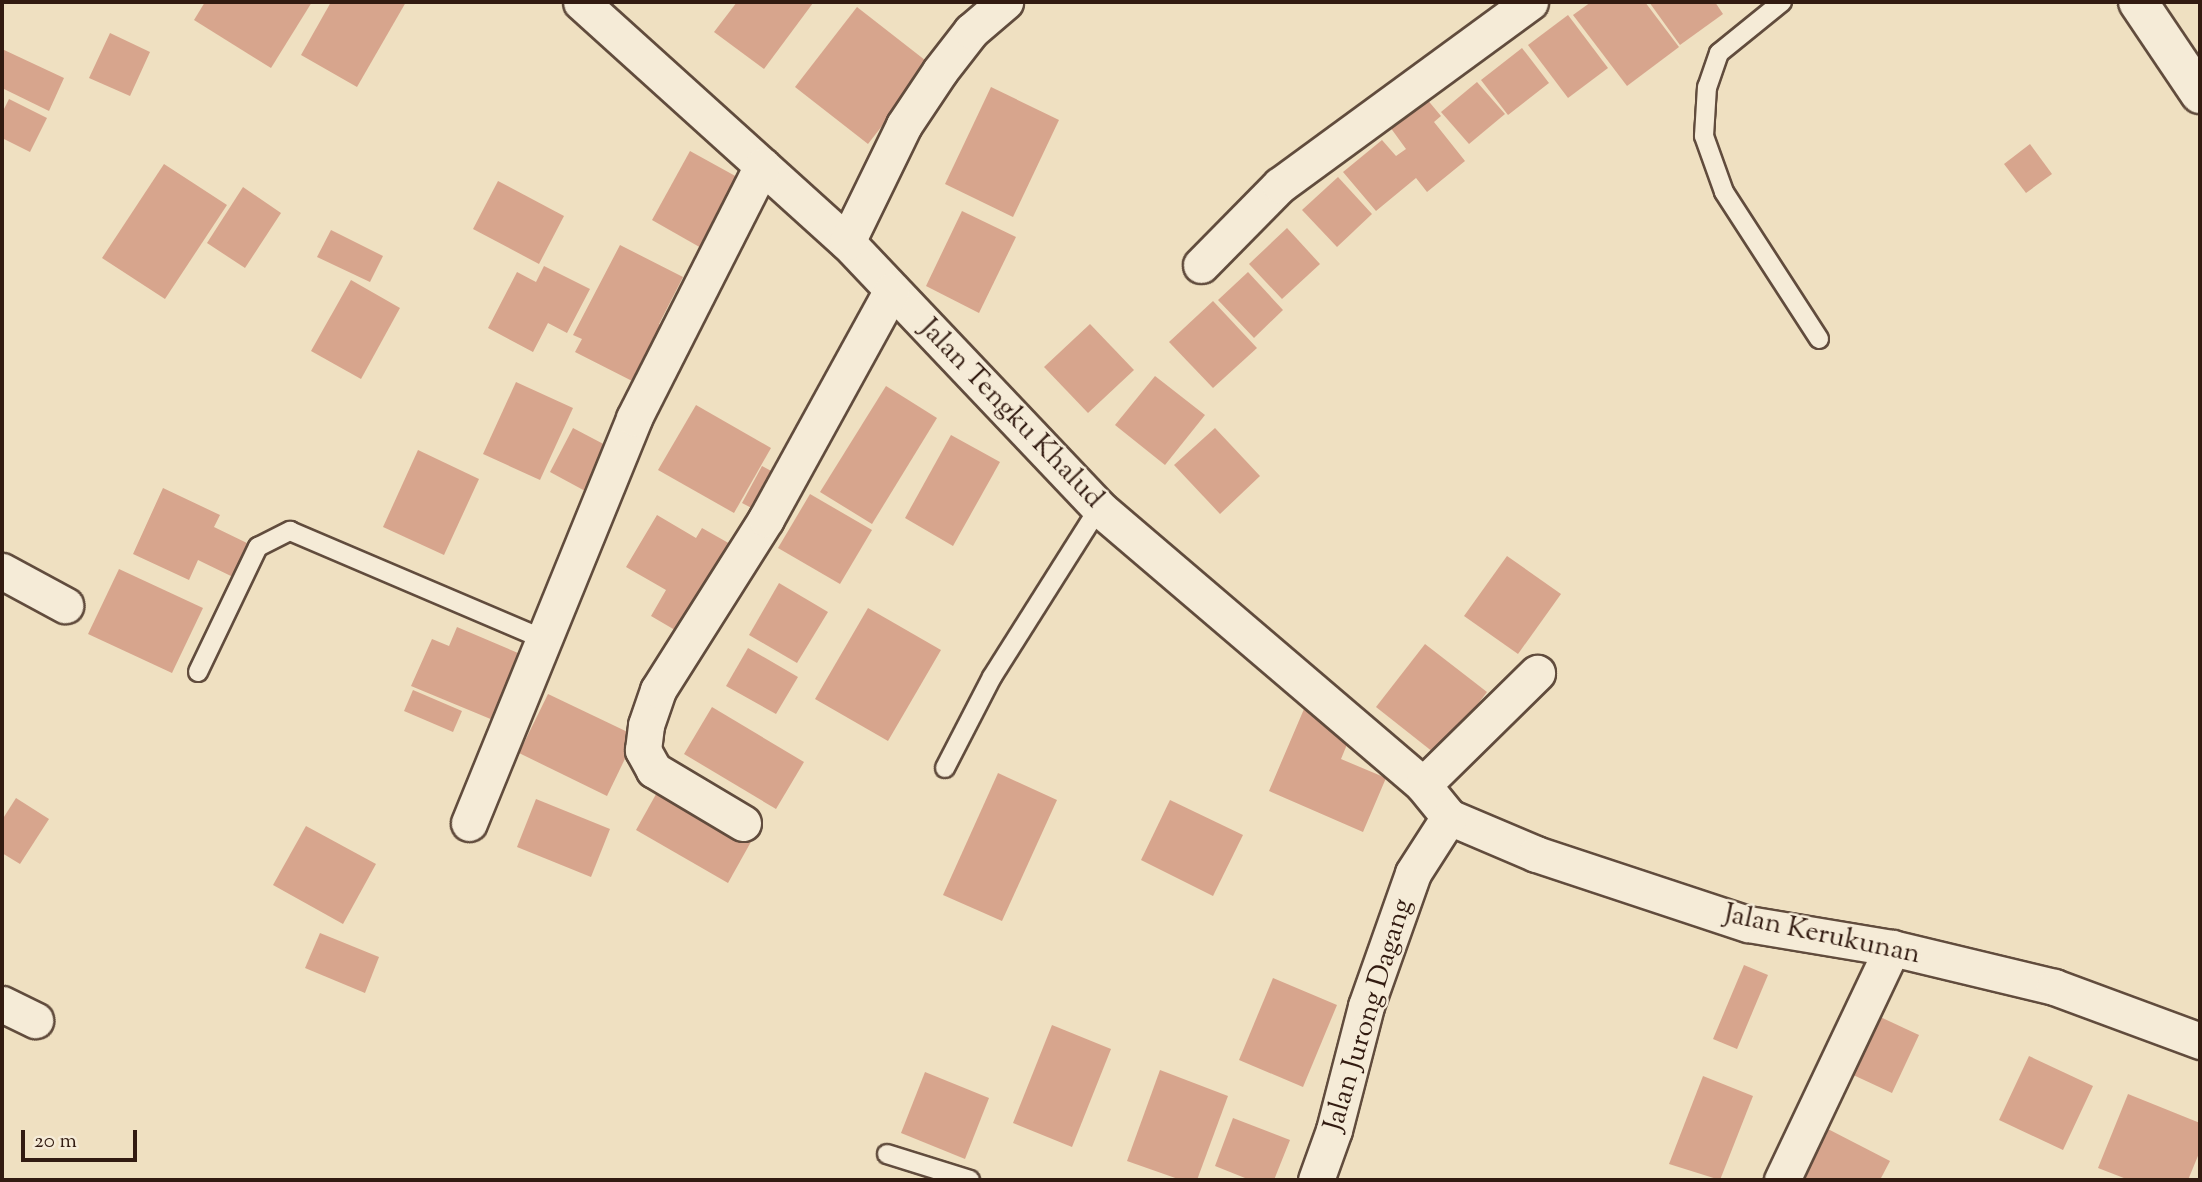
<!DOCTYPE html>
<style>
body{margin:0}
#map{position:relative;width:2202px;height:1182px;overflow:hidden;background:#efe0c1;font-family:"Sorts Mill Goudy",serif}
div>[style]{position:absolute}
.building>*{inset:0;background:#d7a58d}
.roads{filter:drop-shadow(2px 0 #614c3d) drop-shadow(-2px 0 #614c3d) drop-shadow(0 2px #614c3d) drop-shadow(0 -2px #614c3d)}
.lane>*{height:18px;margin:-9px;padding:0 9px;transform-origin:9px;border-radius:9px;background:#f5ebd7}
.street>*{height:35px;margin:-17.5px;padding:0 17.5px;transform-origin:17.5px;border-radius:17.5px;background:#f5ebd7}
.secondary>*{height:38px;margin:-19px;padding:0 19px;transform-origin:19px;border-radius:19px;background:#f5ebd7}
span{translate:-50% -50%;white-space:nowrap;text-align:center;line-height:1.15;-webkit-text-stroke:5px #f5ebd7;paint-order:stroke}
.street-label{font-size:28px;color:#321b11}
.frame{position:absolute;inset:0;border:4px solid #321b11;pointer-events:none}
.scale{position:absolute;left:21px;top:1130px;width:116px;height:32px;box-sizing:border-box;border:4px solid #321b11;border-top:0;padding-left:9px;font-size:21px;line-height:24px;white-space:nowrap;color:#321b11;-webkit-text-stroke:5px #f5ebd7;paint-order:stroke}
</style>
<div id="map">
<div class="building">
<i style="clip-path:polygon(205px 2px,312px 2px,271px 68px,194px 20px)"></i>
<i style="clip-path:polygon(331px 2px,406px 2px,357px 87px,301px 55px)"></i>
<i style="clip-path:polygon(737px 2px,811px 2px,813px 3px,764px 69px,714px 32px)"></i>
<i style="clip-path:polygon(1591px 2px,1645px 2px,1679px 47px,1627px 86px,1573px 15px)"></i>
<i style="clip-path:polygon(1649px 2px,1715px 2px,1723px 14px,1680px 45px)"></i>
<i style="clip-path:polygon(857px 7px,930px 64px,868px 144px,795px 87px)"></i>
<i style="clip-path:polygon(1568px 15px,1608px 68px,1568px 98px,1528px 45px)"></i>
<i style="clip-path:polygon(110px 33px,150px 52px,130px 96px,89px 78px)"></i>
<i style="clip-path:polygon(1522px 48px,1549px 83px,1508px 115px,1481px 80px)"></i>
<i style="clip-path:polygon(2px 49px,64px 78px,49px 111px,2px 88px)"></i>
<i style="clip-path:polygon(1477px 82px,1505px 114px,1469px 144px,1441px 112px)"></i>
<i style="clip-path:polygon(991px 87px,1059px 120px,1013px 217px,945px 184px)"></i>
<i style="clip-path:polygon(1426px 98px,1441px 116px,1434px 122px,1465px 161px,1427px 192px,1416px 178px,1376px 211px,1343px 172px,1382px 140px,1396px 156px,1406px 149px,1390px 127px)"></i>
<i style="clip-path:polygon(9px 99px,47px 118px,30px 152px,2px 138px,2px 113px)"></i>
<i style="clip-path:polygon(2030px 144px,2052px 174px,2026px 193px,2004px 164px)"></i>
<i style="clip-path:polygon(690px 151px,748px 183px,710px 253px,652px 220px)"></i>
<i style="clip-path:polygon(164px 164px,227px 205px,165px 299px,102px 258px)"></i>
<i style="clip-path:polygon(1338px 177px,1372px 214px,1337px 247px,1302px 210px)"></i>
<i style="clip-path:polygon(498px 181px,564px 216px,539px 264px,473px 229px)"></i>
<i style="clip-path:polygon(243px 187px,281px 213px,245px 268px,207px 243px)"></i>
<i style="clip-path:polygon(962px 211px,1016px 237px,979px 313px,926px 286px)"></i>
<i style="clip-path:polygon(1287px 228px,1320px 264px,1282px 299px,1249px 264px)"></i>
<i style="clip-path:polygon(331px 230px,383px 256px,370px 282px,317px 257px)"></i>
<i style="clip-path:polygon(620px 245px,683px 277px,659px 324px,671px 330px,642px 386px,575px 352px,582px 339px,573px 335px)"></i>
<i style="clip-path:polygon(544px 266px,590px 289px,567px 333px,548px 323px,533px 352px,488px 328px,517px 272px,536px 282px)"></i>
<i style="clip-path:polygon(1248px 272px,1283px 310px,1254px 338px,1218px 300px)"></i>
<i style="clip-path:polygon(351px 280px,400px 308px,361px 379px,311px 351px)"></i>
<i style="clip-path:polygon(1213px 301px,1257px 348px,1213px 388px,1169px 342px)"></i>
<i style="clip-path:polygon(1090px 324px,1134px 370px,1088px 413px,1044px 367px)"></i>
<i style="clip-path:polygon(1155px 376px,1205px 415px,1165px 465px,1115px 425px)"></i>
<i style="clip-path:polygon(516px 382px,573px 408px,540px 480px,483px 454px)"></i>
<i style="clip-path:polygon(886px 386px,937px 418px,872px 524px,820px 492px)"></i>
<i style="clip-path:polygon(696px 405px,771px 448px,734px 513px,658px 470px)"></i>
<i style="clip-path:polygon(573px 428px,611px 448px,587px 492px,550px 472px)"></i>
<i style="clip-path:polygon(1215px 428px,1260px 476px,1220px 514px,1174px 465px)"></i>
<i style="clip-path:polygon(951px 435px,1000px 462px,953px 546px,905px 518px)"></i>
<i style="clip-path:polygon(418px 450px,479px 479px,444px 555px,383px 527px)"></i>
<i style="clip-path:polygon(762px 466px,786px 479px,767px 516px,742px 503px)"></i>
<i style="clip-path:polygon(163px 488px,220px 515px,214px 527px,249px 544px,233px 577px,198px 560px,189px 580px,133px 554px)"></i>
<i style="clip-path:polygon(810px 494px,872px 530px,840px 584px,778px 548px)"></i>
<i style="clip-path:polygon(657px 515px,696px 538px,702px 528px,732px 545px,680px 633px,651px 616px,666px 590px,626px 567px)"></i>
<i style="clip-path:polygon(1507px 556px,1561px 594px,1518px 654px,1464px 616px)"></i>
<i style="clip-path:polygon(119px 569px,203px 608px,172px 673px,88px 634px)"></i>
<i style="clip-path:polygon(779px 583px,828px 612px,797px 663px,749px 635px)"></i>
<i style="clip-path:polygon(868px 608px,941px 650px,888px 741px,815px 699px)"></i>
<i style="clip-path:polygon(457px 627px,525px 656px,505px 725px,411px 686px,432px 639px,449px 646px)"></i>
<i style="clip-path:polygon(1425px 644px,1487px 692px,1438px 756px,1376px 707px)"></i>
<i style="clip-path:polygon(748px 648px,798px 677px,776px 714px,726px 686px)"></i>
<i style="clip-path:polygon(413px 690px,462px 711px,453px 732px,404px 711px)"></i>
<i style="clip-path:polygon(548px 694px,636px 736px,607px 796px,519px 753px)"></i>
<i style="clip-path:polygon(712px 707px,804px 762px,776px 809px,684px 754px)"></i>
<i style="clip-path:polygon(1304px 709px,1353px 730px,1341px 759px,1386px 778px,1363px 832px,1269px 791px)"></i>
<i style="clip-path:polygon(998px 773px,1057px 800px,1002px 921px,943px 895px)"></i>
<i style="clip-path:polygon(660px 787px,752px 840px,728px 883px,636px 830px)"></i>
<i style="clip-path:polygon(16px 798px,49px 819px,20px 864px,2px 853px,2px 820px)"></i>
<i style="clip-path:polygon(536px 799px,610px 829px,591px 877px,517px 847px)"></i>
<i style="clip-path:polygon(1170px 800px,1243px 835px,1213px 896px,1141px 860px)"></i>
<i style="clip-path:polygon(306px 826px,376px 864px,343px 924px,273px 885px)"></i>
<i style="clip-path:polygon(320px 933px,379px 957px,365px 993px,305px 968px)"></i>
<i style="clip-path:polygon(1744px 965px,1768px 975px,1737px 1049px,1713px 1039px)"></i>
<i style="clip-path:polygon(1273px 978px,1337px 1005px,1303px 1087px,1239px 1060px)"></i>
<i style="clip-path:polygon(1876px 1015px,1919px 1035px,1892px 1093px,1849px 1073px)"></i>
<i style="clip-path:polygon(1052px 1025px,1111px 1049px,1072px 1147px,1013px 1123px)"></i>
<i style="clip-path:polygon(2029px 1056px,2093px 1086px,2063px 1150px,1999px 1120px)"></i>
<i style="clip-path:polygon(1160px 1070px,1228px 1096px,1197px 1180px,1181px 1180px,1127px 1161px)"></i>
<i style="clip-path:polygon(925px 1072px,989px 1098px,965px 1159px,901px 1133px)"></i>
<i style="clip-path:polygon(1703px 1076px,1753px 1096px,1720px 1180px,1669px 1164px)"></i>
<i style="clip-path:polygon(2128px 1094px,2200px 1123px,2200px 1151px,2188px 1180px,2129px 1180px,2098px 1168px)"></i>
<i style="clip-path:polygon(1233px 1118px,1290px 1140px,1274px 1180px,1250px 1180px,1215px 1166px)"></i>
<i style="clip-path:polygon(1826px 1128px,1890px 1161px,1880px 1180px,1800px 1180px)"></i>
</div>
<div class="roads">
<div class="lane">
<i style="left:1782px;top:2px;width:81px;rotate:141deg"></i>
<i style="left:1719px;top:53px;width:36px;rotate:109deg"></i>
<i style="left:1707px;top:87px;width:49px;rotate:93.5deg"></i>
<i style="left:1704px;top:136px;width:59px;rotate:70.3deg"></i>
<i style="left:1724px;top:192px;width:175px;rotate:57.1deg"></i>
<i style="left:198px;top:672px;width:139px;rotate:-64.4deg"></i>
<i style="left:258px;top:547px;width:36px;rotate:-27deg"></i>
<i style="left:290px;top:531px;width:275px;rotate:23.1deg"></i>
<i style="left:945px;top:768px;width:102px;rotate:-62.7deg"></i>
<i style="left:992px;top:677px;width:200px;rotate:-57.7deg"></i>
<i style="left:887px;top:1154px;width:87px;rotate:17.4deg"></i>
</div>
<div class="street">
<i style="left:581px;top:2px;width:358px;rotate:42.1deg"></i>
<i style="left:847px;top:242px;width:366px;rotate:46.5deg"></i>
<i style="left:1099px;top:508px;width:426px;rotate:40.5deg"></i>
<i style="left:1423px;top:785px;width:41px;rotate:50.9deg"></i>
<i style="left:1449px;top:817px;width:95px;rotate:23deg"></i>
<i style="left:1536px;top:854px;width:223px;rotate:18.3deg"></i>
<i style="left:1748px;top:924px;width:146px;rotate:9.5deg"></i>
<i style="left:1892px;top:948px;width:167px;rotate:13.5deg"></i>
<i style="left:2054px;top:987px;width:156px;rotate:20.3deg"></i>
<i style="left:847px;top:242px;width:130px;rotate:-64deg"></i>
<i style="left:904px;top:125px;width:65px;rotate:-56.3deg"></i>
<i style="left:940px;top:71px;width:51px;rotate:-52.2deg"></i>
<i style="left:971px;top:31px;width:45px;rotate:-40.5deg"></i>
<i style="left:1201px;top:265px;width:112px;rotate:-45.4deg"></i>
<i style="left:1280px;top:185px;width:310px;rotate:-36.2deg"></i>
<i style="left:2px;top:571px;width:72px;rotate:28.4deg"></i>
<i style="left:1423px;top:785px;width:160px;rotate:-44.5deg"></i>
<i style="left:469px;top:823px;width:437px;rotate:-67.8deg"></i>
<i style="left:634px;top:418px;width:283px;rotate:-63.1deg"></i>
<i style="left:743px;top:823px;width:104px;rotate:-149.2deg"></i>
<i style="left:654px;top:770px;width:23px;rotate:-119deg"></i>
<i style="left:643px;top:750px;width:25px;rotate:-83deg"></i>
<i style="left:646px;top:725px;width:37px;rotate:-71deg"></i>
<i style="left:658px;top:690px;width:202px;rotate:-57.7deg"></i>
<i style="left:766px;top:519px;width:261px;rotate:-61.2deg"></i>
<i style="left:2px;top:1004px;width:37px;rotate:26deg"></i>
<i style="left:1316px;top:1180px;width:53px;rotate:-70.2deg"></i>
<i style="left:1334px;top:1130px;width:128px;rotate:-75.5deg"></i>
<i style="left:1366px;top:1006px;width:141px;rotate:-70.5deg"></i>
<i style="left:1413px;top:873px;width:67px;rotate:-57.3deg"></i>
<i style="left:1782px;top:1180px;width:257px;rotate:-64.6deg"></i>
</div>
<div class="secondary">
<i style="left:2138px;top:2px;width:111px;rotate:56deg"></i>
</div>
</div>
<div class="street-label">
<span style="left:1011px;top:414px;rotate:46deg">Jalan Tengku Khalud</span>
<span style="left:1822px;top:935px;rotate:12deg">Jalan Kerukunan</span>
<span style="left:1369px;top:1015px;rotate:-73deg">Jalan Jurong Dagang</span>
</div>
<div class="frame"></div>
<div class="scale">20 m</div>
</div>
